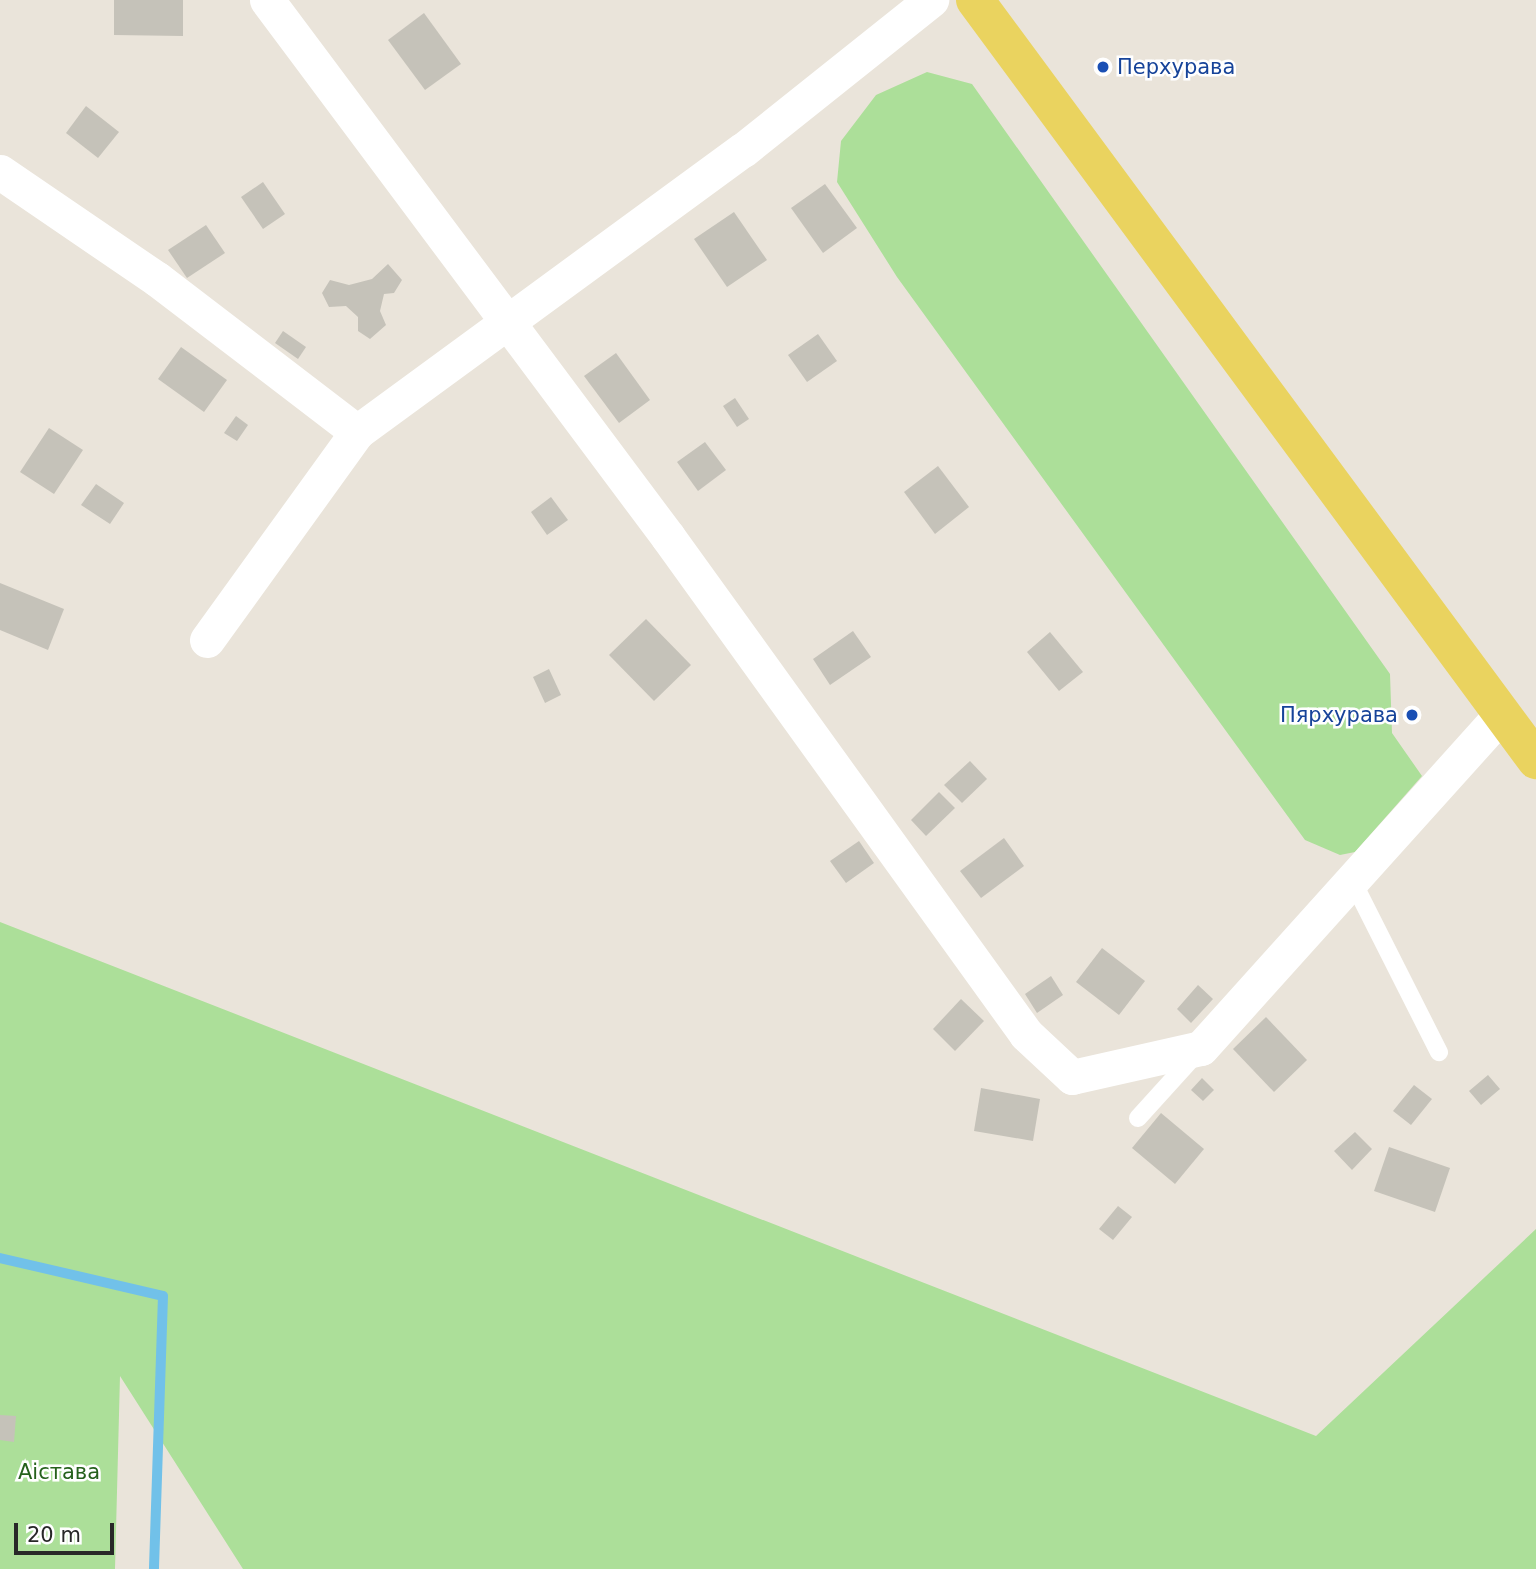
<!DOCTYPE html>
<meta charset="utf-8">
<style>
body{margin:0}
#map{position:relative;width:1536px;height:1569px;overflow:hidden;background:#eae4da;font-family:"DejaVu Sans",sans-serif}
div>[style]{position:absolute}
.green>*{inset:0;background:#acdf99}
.stream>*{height:10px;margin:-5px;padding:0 5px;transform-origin:5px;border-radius:5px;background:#71c1e9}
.building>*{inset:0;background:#c5c2b9}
.service>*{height:18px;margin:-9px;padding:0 9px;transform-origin:9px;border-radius:9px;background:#fff}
.minor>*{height:35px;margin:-17.5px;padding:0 17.5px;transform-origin:17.5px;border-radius:17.5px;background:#fff}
.primary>*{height:38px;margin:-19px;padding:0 19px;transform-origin:19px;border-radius:19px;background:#ead35f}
.dots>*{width:19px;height:19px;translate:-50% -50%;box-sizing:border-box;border:4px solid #fff;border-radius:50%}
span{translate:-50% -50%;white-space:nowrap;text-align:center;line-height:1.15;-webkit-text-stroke:5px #fff;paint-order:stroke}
.transit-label{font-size:21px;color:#164399}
.left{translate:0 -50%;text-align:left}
.right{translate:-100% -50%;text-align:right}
.park-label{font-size:21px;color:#26611c}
.scale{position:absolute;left:14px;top:1523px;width:100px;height:32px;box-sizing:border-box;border:4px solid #282828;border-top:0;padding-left:9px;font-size:21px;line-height:24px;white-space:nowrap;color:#282828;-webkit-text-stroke:5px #fff;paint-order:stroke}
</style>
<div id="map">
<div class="green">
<i style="clip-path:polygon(927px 72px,972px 84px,1390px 674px,1392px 733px,1422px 776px,1355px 852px,1340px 855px,1305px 840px,897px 277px,837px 182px,841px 141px,876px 95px)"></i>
<i style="clip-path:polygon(0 922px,1316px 1436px,1536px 1229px,1536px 1569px,243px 1569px,120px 1376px,115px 1569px,0 1569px)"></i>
</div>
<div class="stream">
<i style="left:0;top:1258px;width:167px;rotate:13.1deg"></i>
<i style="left:163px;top:1296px;width:273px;rotate:91.9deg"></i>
</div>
<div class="building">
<i style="clip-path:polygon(114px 0,183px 0,183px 36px,114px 35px)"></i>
<i style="clip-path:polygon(424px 13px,461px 64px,425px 90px,388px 40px)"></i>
<i style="clip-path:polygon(86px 106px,119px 132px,98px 158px,66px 133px)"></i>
<i style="clip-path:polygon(263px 182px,285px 214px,263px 229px,241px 197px)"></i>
<i style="clip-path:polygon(825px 184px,857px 228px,823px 253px,791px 208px)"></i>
<i style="clip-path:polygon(734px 212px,767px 260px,727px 287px,694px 239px)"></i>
<i style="clip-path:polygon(206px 225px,225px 253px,187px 278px,168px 250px)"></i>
<i style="clip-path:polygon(388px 264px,402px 280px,394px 293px,384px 294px,380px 311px,386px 325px,370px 339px,358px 331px,358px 317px,346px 306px,329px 307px,322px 293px,330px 280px,349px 285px,372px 279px)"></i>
<i style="clip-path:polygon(283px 331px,306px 347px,298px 359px,275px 343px)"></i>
<i style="clip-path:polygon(818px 334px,837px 361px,807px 382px,788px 355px)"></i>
<i style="clip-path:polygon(181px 347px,227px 380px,204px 412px,158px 379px)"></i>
<i style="clip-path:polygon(616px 353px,650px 400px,619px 423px,584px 376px)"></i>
<i style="clip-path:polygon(735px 398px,749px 419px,737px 427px,723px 406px)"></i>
<i style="clip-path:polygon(236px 416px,248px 425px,237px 441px,224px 433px)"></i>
<i style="clip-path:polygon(49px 428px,83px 450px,54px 494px,20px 472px)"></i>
<i style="clip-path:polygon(705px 442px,726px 470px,698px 491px,677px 462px)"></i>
<i style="clip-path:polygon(938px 466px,969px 507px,935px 534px,904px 492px)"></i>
<i style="clip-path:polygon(96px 484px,124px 503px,110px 524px,81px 505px)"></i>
<i style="clip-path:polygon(551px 497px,568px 520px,547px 535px,531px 512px)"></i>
<i style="clip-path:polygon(0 583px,64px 609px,48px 650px,0 630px)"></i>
<i style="clip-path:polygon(646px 619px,691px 665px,654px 701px,609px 655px)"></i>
<i style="clip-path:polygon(853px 631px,871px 657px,830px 685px,813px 659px)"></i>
<i style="clip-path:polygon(1050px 632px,1083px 672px,1059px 691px,1027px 652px)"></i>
<i style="clip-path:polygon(549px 669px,561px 695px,545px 703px,533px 677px)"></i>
<i style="clip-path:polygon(970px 761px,987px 779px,962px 803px,944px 785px)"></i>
<i style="clip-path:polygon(939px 792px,955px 808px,926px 836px,911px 820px)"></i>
<i style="clip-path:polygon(1004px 838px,1024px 866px,981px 898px,960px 871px)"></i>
<i style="clip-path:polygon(859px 841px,874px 863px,846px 883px,830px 861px)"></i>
<i style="clip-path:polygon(1102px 948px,1145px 981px,1119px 1015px,1076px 982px)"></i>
<i style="clip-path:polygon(1051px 976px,1063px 995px,1037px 1013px,1025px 994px)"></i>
<i style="clip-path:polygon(1198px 985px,1213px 999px,1191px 1023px,1177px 1009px)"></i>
<i style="clip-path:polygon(961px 999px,984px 1021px,955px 1051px,933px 1029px)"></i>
<i style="clip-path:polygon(1266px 1017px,1307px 1060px,1274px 1092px,1233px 1049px)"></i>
<i style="clip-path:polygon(1488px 1075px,1500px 1089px,1481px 1105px,1469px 1091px)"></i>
<i style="clip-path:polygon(1202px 1078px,1214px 1090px,1203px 1101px,1191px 1090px)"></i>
<i style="clip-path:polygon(1414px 1085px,1432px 1099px,1411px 1125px,1393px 1111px)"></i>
<i style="clip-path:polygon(981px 1088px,1040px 1099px,1033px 1141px,974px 1131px)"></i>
<i style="clip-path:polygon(1161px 1113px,1204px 1149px,1175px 1184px,1132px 1148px)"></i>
<i style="clip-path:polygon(1355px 1132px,1372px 1149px,1352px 1170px,1334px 1151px)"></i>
<i style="clip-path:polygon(1389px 1147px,1450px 1168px,1435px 1212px,1374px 1191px)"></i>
<i style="clip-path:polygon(1118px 1206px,1132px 1217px,1113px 1240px,1099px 1229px)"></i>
<i style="clip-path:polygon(0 1415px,16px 1416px,14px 1442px,0 1440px)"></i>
</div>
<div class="service">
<i style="left:1352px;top:880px;width:193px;rotate:63.2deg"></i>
<i style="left:1138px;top:1118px;width:88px;rotate:-47.8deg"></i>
</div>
<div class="minor">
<i style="left:267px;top:0;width:670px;rotate:53.25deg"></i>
<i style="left:668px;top:537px;width:613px;rotate:54.23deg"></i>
<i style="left:1026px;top:1034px;width:63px;rotate:43.1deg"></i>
<i style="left:1072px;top:1077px;width:132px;rotate:-12.7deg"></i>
<i style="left:1201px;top:1048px;width:448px;rotate:-48deg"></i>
<i style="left:0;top:172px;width:190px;rotate:34.3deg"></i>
<i style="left:157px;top:279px;width:252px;rotate:37.4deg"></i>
<i style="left:207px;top:640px;width:256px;rotate:-54.2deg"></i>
<i style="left:357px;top:432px;width:478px;rotate:-36.2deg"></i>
<i style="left:743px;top:150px;width:241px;rotate:-38.6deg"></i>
</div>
<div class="primary">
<i style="left:975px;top:0;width:945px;rotate:53.57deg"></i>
</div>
<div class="dots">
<i style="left:1103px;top:67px;background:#1a4fb4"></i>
<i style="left:1412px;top:715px;background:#1a4fb4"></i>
</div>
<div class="transit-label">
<span class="left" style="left:1117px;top:67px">Перхурава</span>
<span class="right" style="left:1398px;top:715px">Пярхурава</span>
</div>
<div class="park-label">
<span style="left:59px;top:1472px">Аістава</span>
</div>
<div class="scale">20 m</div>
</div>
